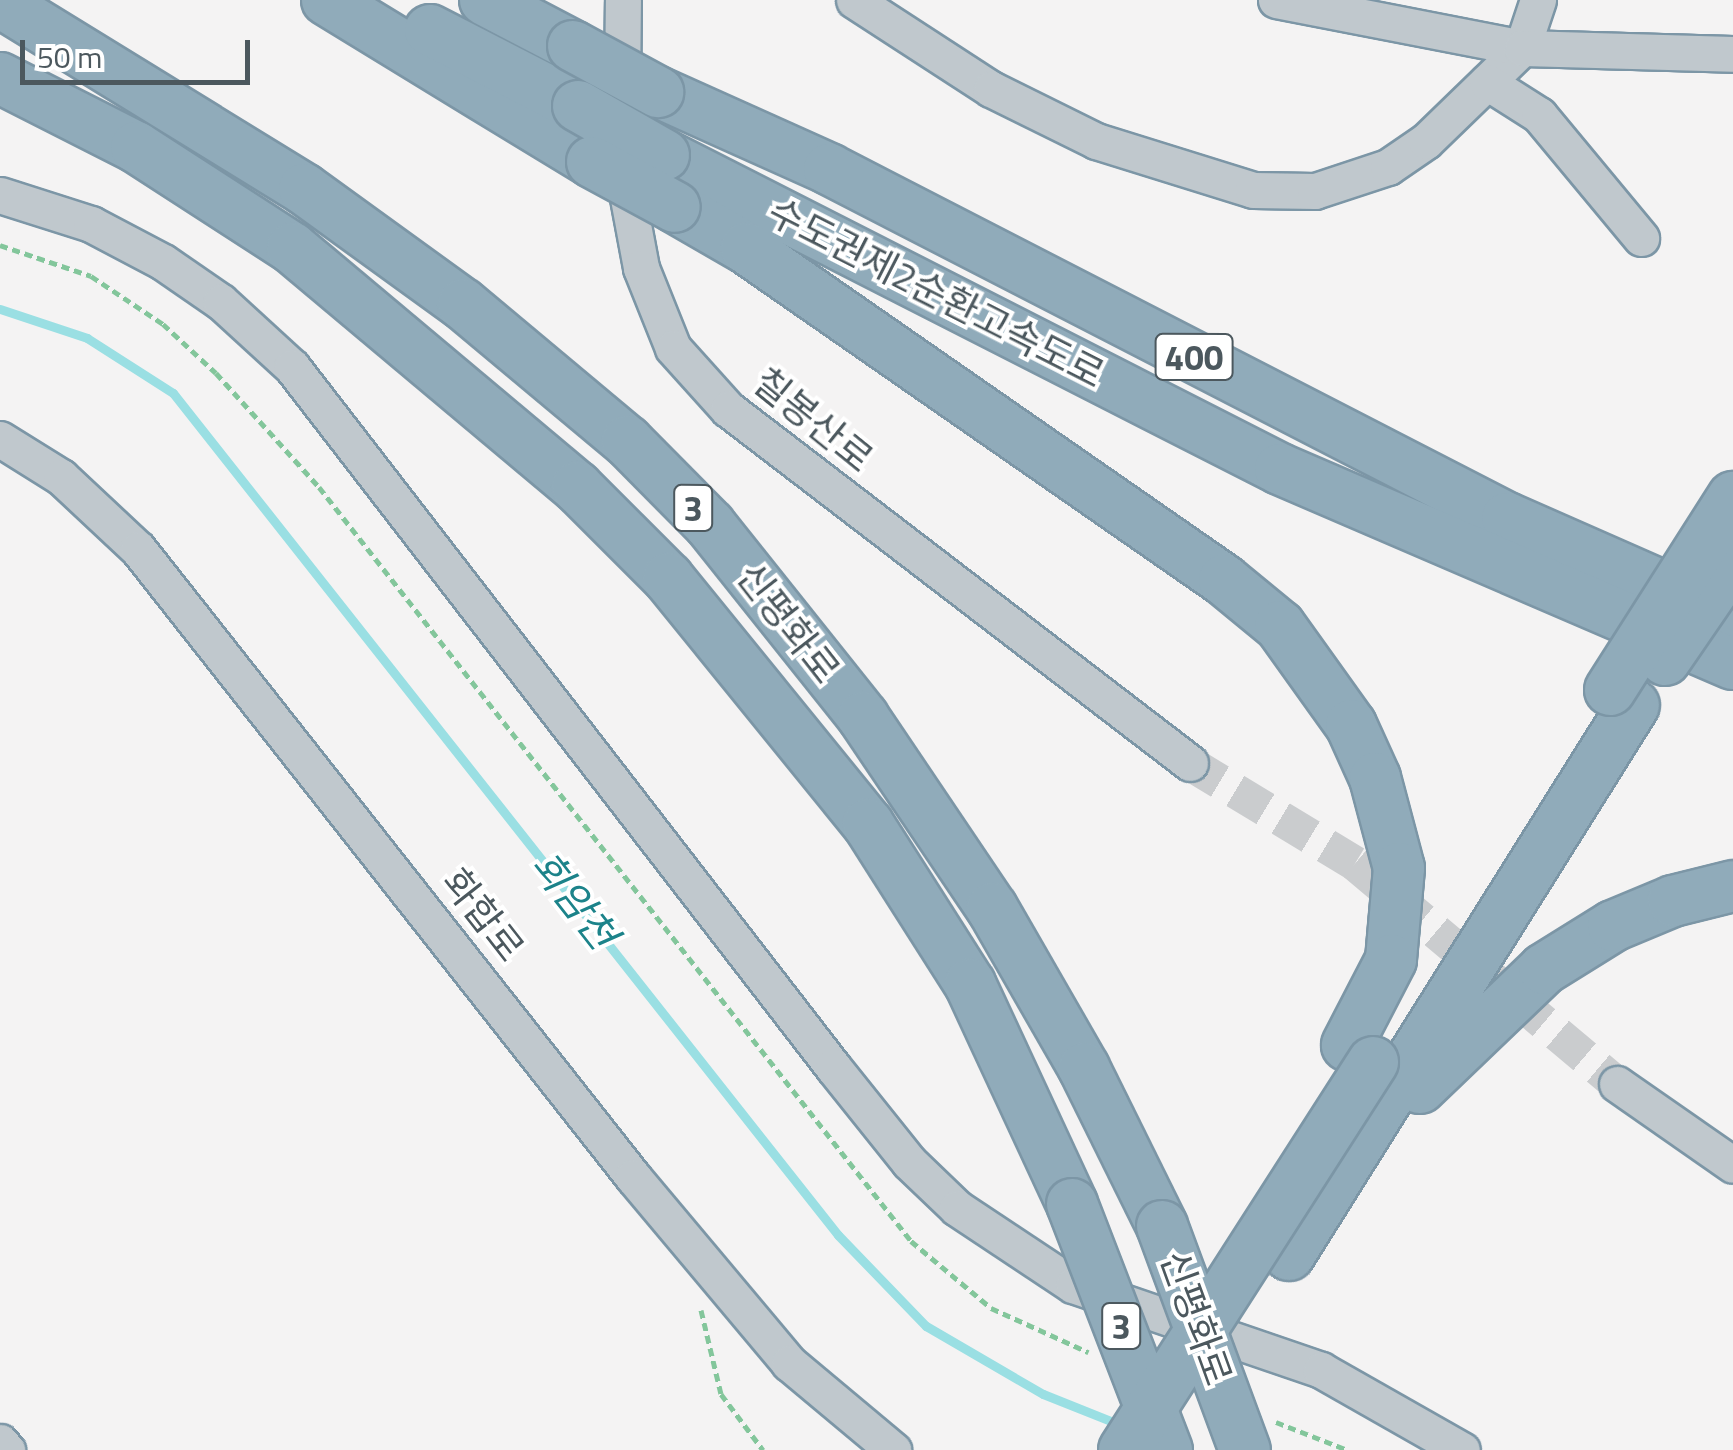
<!DOCTYPE html>
<meta charset="utf-8">
<style>
body{margin:0}
#map{position:relative;width:1733px;height:1450px;overflow:hidden;background:#f4f3f3;font-family:"Titillium Web","Noto Sans KR",sans-serif}
div>[style]{position:absolute}
.stream>*{height:9px;margin:-4.5px;padding:0 4.5px;transform-origin:4.5px;border-radius:4.5px;background:#9adfe3}
.minor-tunnel>*{height:35px;margin-top:-17.5px;transform-origin:0;background:repeating-linear-gradient(90deg,#caccce 0 35px,transparent 0 53px)}
.path>*{height:5px;margin-top:-2.5px;transform-origin:0;background:repeating-linear-gradient(90deg,#83c69b 0 8px,transparent 0 13px)}
.roads{filter:drop-shadow(2px 0 #7c96a6) drop-shadow(-2px 0 #7c96a6) drop-shadow(0 2px #7c96a6) drop-shadow(0 -2px #7c96a6)}
.minor>*{height:35px;margin:-17.5px;padding:0 17.5px;transform-origin:17.5px;border-radius:17.5px;background:#c0c8cd}
.highway>*{height:50px;margin:-25px;padding:0 25px;transform-origin:25px;border-radius:25px;background:#90abba}
.bridges{filter:drop-shadow(2px 0 #7c96a6) drop-shadow(-2px 0 #7c96a6) drop-shadow(0 2px #7c96a6) drop-shadow(0 -2px #7c96a6)}
.highway-bridge>*{height:50px;margin:-25px;padding:0 25px;transform-origin:25px;border-radius:25px;background:#90abba}
span{translate:-50% -50%;white-space:nowrap;text-align:center;line-height:1.15;-webkit-text-stroke:8px #fff;paint-order:stroke}
.shield-label span{padding:2px 8px;background:#fff;border:2px solid;border-radius:8px;-webkit-text-stroke-width:0}
.shield-label{font-size:35px;color:#4c585e;font-weight:700}
.street-label{font-size:38px;color:#4c585e}
.water-label{font-size:40px;color:#1c838a;font-style:italic}
.scale{position:absolute;left:20px;top:40px;width:230px;height:45px;box-sizing:border-box;border:5px solid #4c585e;border-top:0;padding-left:12px;font-size:30px;line-height:35px;white-space:nowrap;color:#4c585e;-webkit-text-stroke:8px #fff;paint-order:stroke}
</style>
<div id="map">
<div class="stream">
<i style="left:0;top:309px;width:92px;rotate:18.4deg"></i>
<i style="left:87px;top:338px;width:102px;rotate:32.6deg"></i>
<i style="left:173px;top:393px;width:1073px;rotate:51.7deg"></i>
<i style="left:838px;top:1235px;width:127px;rotate:46deg"></i>
<i style="left:926px;top:1326px;width:135px;rotate:30.2deg"></i>
<i style="left:1043px;top:1394px;width:84px;rotate:21.7deg"></i>
</div>
<div class="minor-tunnel">
<i style="left:1190px;top:763px;width:193px;rotate:31.2deg"></i>
<i style="left:1355px;top:863px;width:343px;rotate:40.1deg"></i>
</div>
<div class="path">
<i style="left:0;top:245px;width:96px;rotate:18.8deg"></i>
<i style="left:91px;top:276px;width:87px;rotate:33.7deg"></i>
<i style="left:163px;top:324px;width:72px;rotate:42.8deg"></i>
<i style="left:216px;top:373px;width:154px;rotate:47.9deg"></i>
<i style="left:319px;top:487px;width:959px;rotate:51.86deg"></i>
<i style="left:911px;top:1241px;width:104px;rotate:39.9deg"></i>
<i style="left:991px;top:1308px;width:107px;rotate:24.4deg"></i>
<i style="left:701px;top:1310px;width:86px;rotate:76.6deg"></i>
<i style="left:721px;top:1394px;width:70px;rotate:53.1deg"></i>
<i style="left:1276px;top:1422px;width:77px;rotate:21.3deg"></i>
</div>
<div class="roads">
<div class="minor">
<i style="left:854px;top:0;width:163px;rotate:33deg"></i>
<i style="left:991px;top:89px;width:117px;rotate:26.3deg"></i>
<i style="left:1096px;top:141px;width:164px;rotate:17.3deg"></i>
<i style="left:1253px;top:190px;width:62px;rotate:0.9deg"></i>
<i style="left:1315px;top:191px;width:77px;rotate:-18.2deg"></i>
<i style="left:1388px;top:167px;width:46px;rotate:-34.4deg"></i>
<i style="left:1426px;top:141px;width:134px;rotate:-44.1deg"></i>
<i style="left:1522px;top:48px;width:51px;rotate:-71.6deg"></i>
<i style="left:1276px;top:0;width:251px;rotate:11deg"></i>
<i style="left:1522px;top:48px;width:211px;rotate:1.6deg"></i>
<i style="left:1487px;top:82px;width:62px;rotate:32.4deg"></i>
<i style="left:1539px;top:115px;width:160px;rotate:50.3deg"></i>
<i style="left:622px;top:89px;width:89px;rotate:-89.4deg"></i>
<i style="left:622px;top:166px;width:104px;rotate:79.4deg"></i>
<i style="left:641px;top:268px;width:86px;rotate:68.2deg"></i>
<i style="left:673px;top:348px;width:82px;rotate:48deg"></i>
<i style="left:728px;top:409px;width:582px;rotate:37.46deg"></i>
<i style="left:0;top:195px;width:96px;rotate:17.7deg"></i>
<i style="left:91px;top:224px;width:81px;rotate:27.8deg"></i>
<i style="left:163px;top:262px;width:70px;rotate:34.6deg"></i>
<i style="left:221px;top:302px;width:96px;rotate:42.5deg"></i>
<i style="left:292px;top:367px;width:885px;rotate:52.3deg"></i>
<i style="left:833px;top:1067px;width:122px;rotate:51.3deg"></i>
<i style="left:909px;top:1162px;width:66px;rotate:43.8deg"></i>
<i style="left:957px;top:1208px;width:139px;rotate:33.6deg"></i>
<i style="left:1073px;top:1285px;width:262px;rotate:18.9deg"></i>
<i style="left:1321px;top:1370px;width:162px;rotate:29.6deg"></i>
<i style="left:0;top:439px;width:72px;rotate:31.9deg"></i>
<i style="left:61px;top:477px;width:105px;rotate:43.1deg"></i>
<i style="left:138px;top:549px;width:800px;rotate:51.75deg"></i>
<i style="left:633px;top:1177px;width:243px;rotate:50deg"></i>
<i style="left:789px;top:1363px;width:136px;rotate:39.9deg"></i>
<i style="left:1617px;top:1084px;width:141px;rotate:34.9deg"></i>
<i style="left:0;top:1442px;width:11px;rotate:49deg"></i>
</div>
<div class="highway">
<i style="left:327px;top:0;width:311px;rotate:31.4deg"></i>
<i style="left:485px;top:0;width:99px;rotate:27.6deg"></i>
<i style="left:0;top:2px;width:357px;rotate:31.6deg"></i>
<i style="left:304px;top:189px;width:196px;rotate:35.9deg"></i>
<i style="left:463px;top:304px;width:214px;rotate:39.9deg"></i>
<i style="left:627px;top:441px;width:118px;rotate:45.3deg"></i>
<i style="left:710px;top:525px;width:246px;rotate:51.4deg"></i>
<i style="left:863px;top:717px;width:230px;rotate:56deg"></i>
<i style="left:992px;top:908px;width:185px;rotate:60.1deg"></i>
<i style="left:1084px;top:1068px;width:176px;rotate:63.7deg"></i>
<i style="left:430px;top:30px;width:166px;rotate:27.2deg"></i>
<i style="left:0;top:78px;width:153px;rotate:26.9deg"></i>
<i style="left:136px;top:147px;width:186px;rotate:32.9deg"></i>
<i style="left:292px;top:248px;width:372px;rotate:40deg"></i>
<i style="left:577px;top:487px;width:129px;rotate:45deg"></i>
<i style="left:668px;top:578px;width:317px;rotate:50.9deg"></i>
<i style="left:868px;top:824px;width:190px;rotate:57.5deg"></i>
<i style="left:970px;top:984px;width:242px;rotate:65.1deg"></i>
<i style="left:658px;top:92px;width:188px;rotate:24.2deg"></i>
<i style="left:829px;top:169px;width:763px;rotate:27.24deg"></i>
<i style="left:1507px;top:518px;width:247px;rotate:23.7deg"></i>
<i style="left:664px;top:155px;width:691px;rotate:27.01deg"></i>
<i style="left:1280px;top:469px;width:493px;rotate:23.3deg"></i>
<i style="left:675px;top:207px;width:82px;rotate:30deg"></i>
<i style="left:746px;top:248px;width:582px;rotate:34.78deg"></i>
<i style="left:1224px;top:580px;width:72px;rotate:39.4deg"></i>
<i style="left:1280px;top:626px;width:122px;rotate:54.4deg"></i>
<i style="left:1351px;top:725px;width:58px;rotate:65.6deg"></i>
<i style="left:1375px;top:778px;width:93px;rotate:75.1deg"></i>
<i style="left:1399px;top:868px;width:92px;rotate:95deg"></i>
<i style="left:1391px;top:960px;width:96px;rotate:117.4deg"></i>
<i style="left:1420px;top:1088px;width:172px;rotate:-43.8deg"></i>
<i style="left:1544px;top:969px;width:81px;rotate:-31.9deg"></i>
<i style="left:1613px;top:926px;width:65px;rotate:-22.6deg"></i>
<i style="left:1673px;top:901px;width:62px;rotate:-14deg"></i>
<i style="left:1289px;top:1255px;width:649px;rotate:-57.9deg"></i>
</div>
</div>
<div class="bridges">
<div class="highway-bridge">
<i style="left:573px;top:46px;width:97px;rotate:28.4deg"></i>
<i style="left:578px;top:106px;width:99px;rotate:29.7deg"></i>
<i style="left:592px;top:162px;width:94px;rotate:28.5deg"></i>
<i style="left:1665px;top:660px;width:120px;rotate:-55.5deg"></i>
<i style="left:1610px;top:690px;width:229px;rotate:-57.5deg"></i>
<i style="left:1072px;top:1204px;width:264px;rotate:68.9deg"></i>
<i style="left:1162px;top:1226px;width:239px;rotate:69.7deg"></i>
<i style="left:1124px;top:1450px;width:461px;rotate:-57.3deg"></i>
</div>
</div>
<div class="shield-label">
<span style="left:1194px;top:357px">400</span>
<span style="left:693px;top:508px">3</span>
<span style="left:1121px;top:1326px">3</span>
</div>
<div class="street-label">
<span style="left:936px;top:293px;rotate:27deg">수도권제2순환고속도로</span>
<span style="left:813px;top:420px;rotate:39deg">칠봉산로</span>
<span style="left:788px;top:623px;rotate:52deg">신평화로</span>
<span style="left:483px;top:915px;rotate:52deg">화합로</span>
<span style="left:1196px;top:1318px;rotate:70deg">신평화로</span>
</div>
<div class="water-label">
<span style="left:574px;top:900px;rotate:52deg">회암천</span>
</div>
<div class="scale">50 m</div>
</div>
